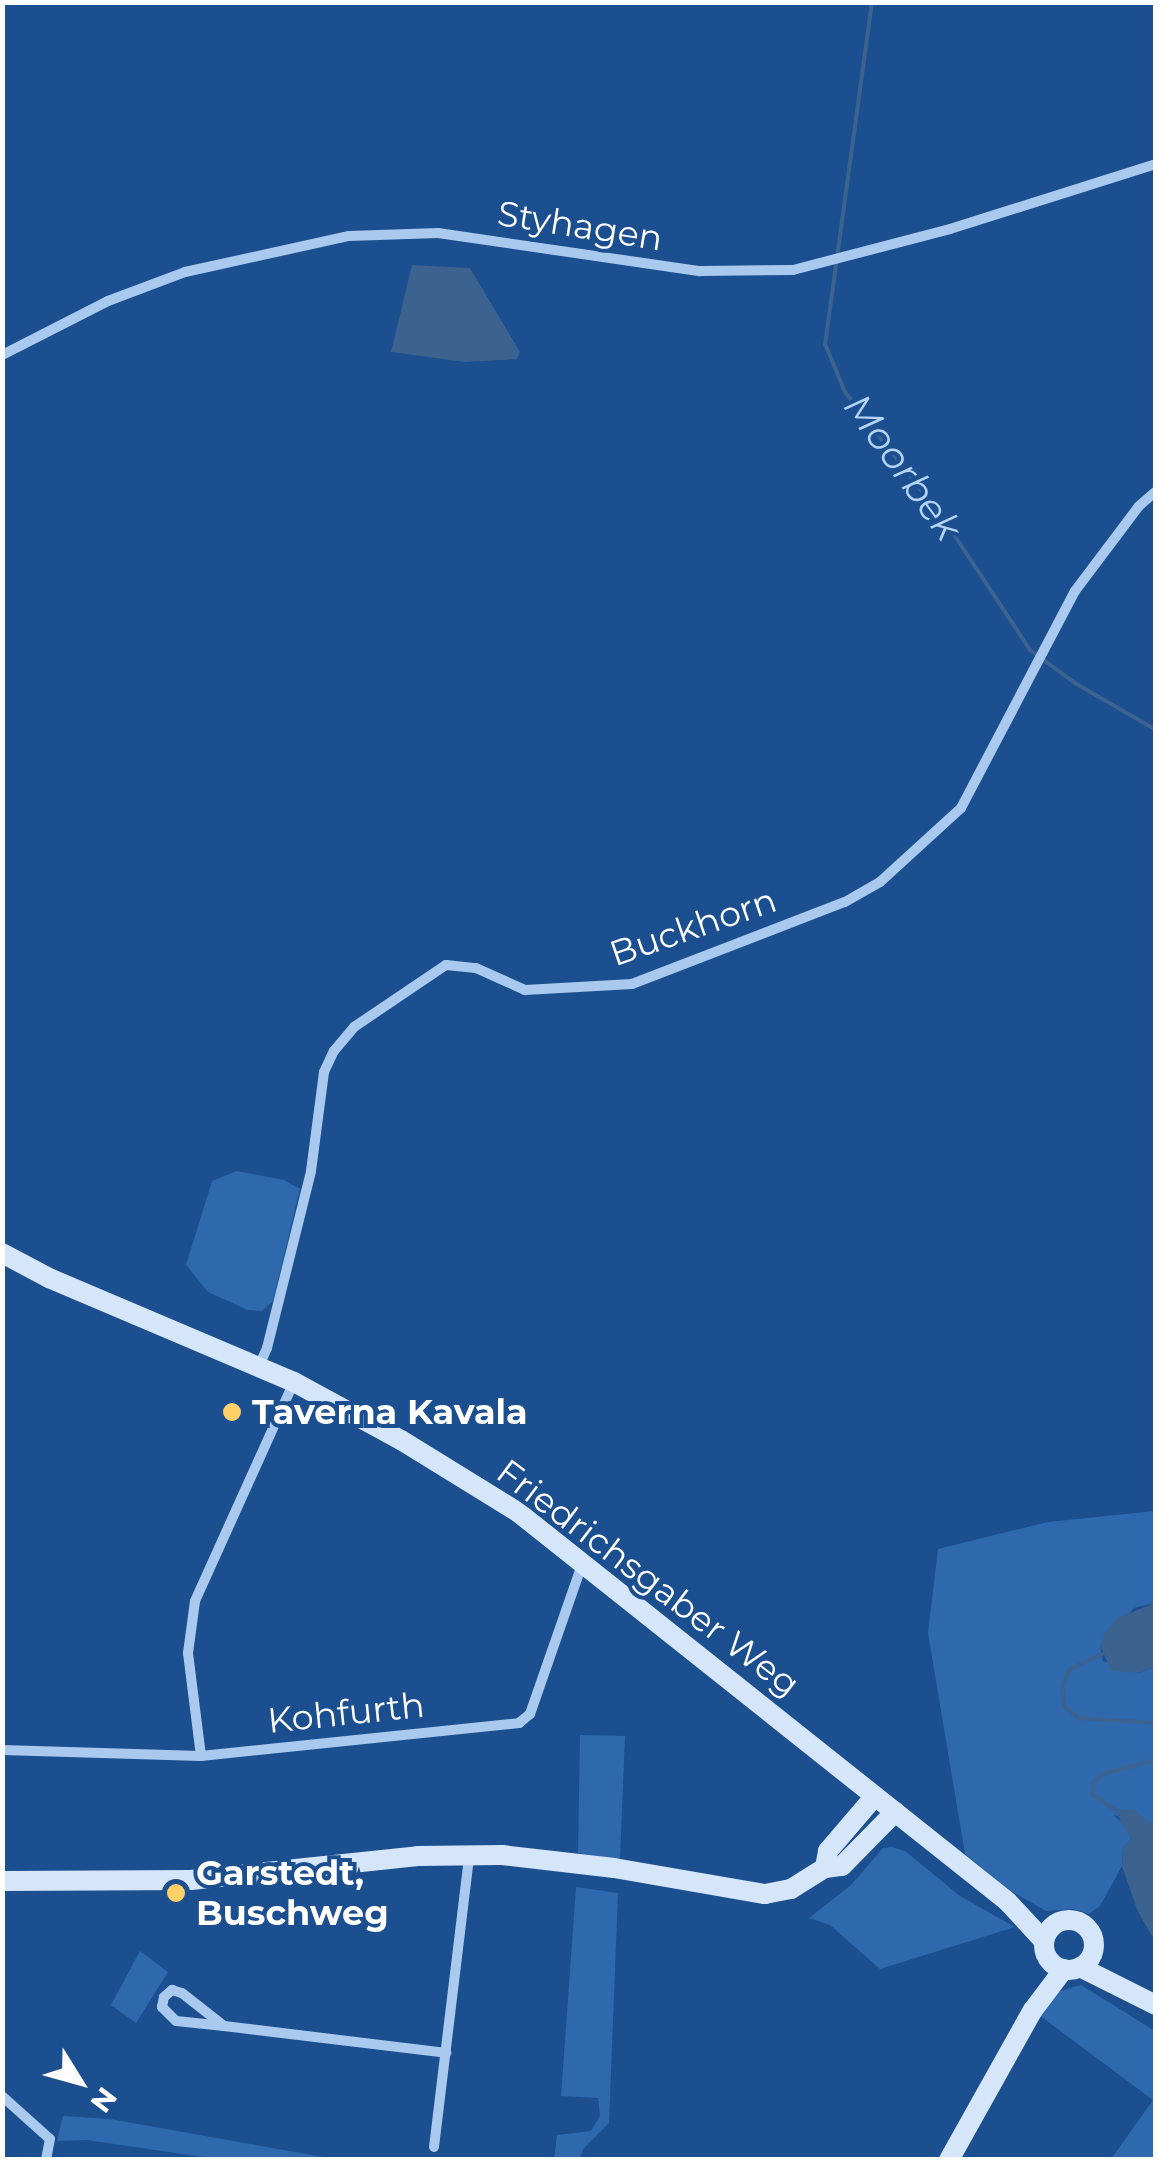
<!DOCTYPE html>
<style>
body{margin:0}
#map{position:relative;width:1158px;height:2162px;overflow:hidden;background:#1b4f8f;font-family:Montserrat,sans-serif}
div>[style]{position:absolute}
.green>*{inset:0;background:#2e69ad}
.water>*{inset:0;background:#3c6290}
.stream>*{height:4px;margin:-2px;padding:0 2px;transform-origin:2px;border-radius:2px;background:#3c6290}
.street>*{height:10px;margin:-5px;padding:0 5px;transform-origin:5px;border-radius:5px;background:#a9c9ee}
.secondary>*{height:20px;margin:-10px;padding:0 10px;transform-origin:10px;border-radius:10px;background:#d6e6fa}
.secondary>.ring{margin:-10px;padding:0;box-sizing:content-box;background:none;border:20px solid #d6e6fa;border-radius:50%}
.dots>*{width:28px;height:28px;translate:-50% -50%;box-sizing:border-box;border:5px solid #1b4f8f;border-radius:50%}
span{translate:-50% -50%;white-space:nowrap;text-align:center;line-height:1.15;-webkit-text-stroke:8px #1b4f8f;paint-order:stroke}
.street-label{font-size:35px;color:#fff}
.poi-label{font-size:35px;color:#fff;font-weight:700}
.left{translate:0 -50%;text-align:left}
.water-label{font-size:38px;color:#b5d3f5;font-style:italic}
.frame{position:absolute;inset:0;border:5px solid #fff;pointer-events:none}
.north{position:absolute;left:30px;top:2032px;width:100px;height:100px;-webkit-text-stroke:8px #1b4f8f;paint-order:stroke;rotate:127deg;font-size:28px;font-weight:700;line-height:40px;text-align:center;color:#fff}
.north::after{content:'';display:block;margin:auto;width:35px;height:45px;background:#fff;clip-path:polygon(50% 0,100% 100%,50% 72%,0 100%)}
</style>
<div id="map">
<div class="green">
<i style="clip-path:polygon(237px 1171px,284px 1180px,300px 1189px,273px 1301px,262px 1311px,248px 1310px,208px 1292px,186px 1265px,212px 1181px)"></i>
<i style="clip-path:polygon(1155px 1511px,1155px 1603px,1134px 1608px,1100px 1646px,1103px 1661px,1139px 1673px,1155px 1667px,1155px 1826px,1113px 1815px,1127px 1826px,1131px 1839px,1123px 1848px,1122px 1866px,1100px 1906px,1089px 1914px,1073px 1909px,1046px 1911px,1008px 1889px,965px 1854px,928px 1633px,938px 1549px,1048px 1522px)"></i>
<i style="clip-path:polygon(580px 1735px,625px 1736px,620px 1860px,578px 1853px)"></i>
<i style="clip-path:polygon(892px 1847px,905px 1851px,960px 1896px,1015px 1927px,880px 1969px,830px 1925px,809px 1918px,851px 1885px,883px 1848px)"></i>
<i style="clip-path:polygon(576px 1887px,618px 1893px,609px 2123px,583px 2149px,580px 2159px,554px 2159px,557px 2135px,591px 2131px,600px 2116px,598px 2098px,561px 2096px)"></i>
<i style="clip-path:polygon(140px 1951px,168px 1972px,136px 2023px,111px 2005px)"></i>
<i style="clip-path:polygon(1081px 1985px,1155px 2031px,1155px 2159px,1111px 2159px,1153px 2100px,1039px 2015px,1057px 1992px)"></i>
<i style="clip-path:polygon(63px 2116px,110px 2119px,334px 2159px,216px 2159px,87px 2140px,57px 2141px)"></i>
</div>
<div class="water">
<i style="clip-path:polygon(412px 265px,470px 268px,520px 352px,517px 359px,465px 362px,391px 352px)"></i>
<i style="clip-path:polygon(1155px 1603px,1155px 1667px,1139px 1673px,1111px 1670px,1100px 1646px,1105px 1633px,1117px 1618px)"></i>
<i style="clip-path:polygon(1114px 1809px,1134px 1810px,1155px 1826px,1155px 1941px,1138px 1912px,1122px 1866px,1123px 1848px,1131px 1839px)"></i>
</div>
<div class="stream">
<i style="left:872px;top:2px;width:345px;rotate:97.8deg"></i>
<i style="left:825px;top:344px;width:52px;rotate:67.4deg"></i>
<i style="left:845px;top:392px;width:163px;rotate:52.2deg"></i>
<i style="left:945px;top:521px;width:154px;rotate:56.6deg"></i>
<i style="left:1030px;top:650px;width:56px;rotate:36.3deg"></i>
<i style="left:1075px;top:683px;width:94px;rotate:30.1deg"></i>
<i style="left:1102px;top:1654px;width:35px;rotate:155deg"></i>
<i style="left:1070px;top:1669px;width:19px;rotate:115deg"></i>
<i style="left:1062px;top:1686px;width:20px;rotate:84deg"></i>
<i style="left:1064px;top:1706px;width:19px;rotate:39deg"></i>
<i style="left:1079px;top:1718px;width:77px;rotate:3.7deg"></i>
<i style="left:1114px;top:1809px;width:25px;rotate:-146deg"></i>
<i style="left:1093px;top:1795px;width:12px;rotate:-95deg"></i>
<i style="left:1092px;top:1783px;width:17px;rotate:-36deg"></i>
<i style="left:1106px;top:1773px;width:52px;rotate:-14.6deg"></i>
</div>
<div class="street">
<i style="left:2px;top:355px;width:119px;rotate:-27deg"></i>
<i style="left:108px;top:301px;width:82px;rotate:-20.6deg"></i>
<i style="left:185px;top:272px;width:168px;rotate:-12.4deg"></i>
<i style="left:349px;top:236px;width:89px;rotate:-1.9deg"></i>
<i style="left:438px;top:233px;width:265px;rotate:8.3deg"></i>
<i style="left:700px;top:271px;width:93px;rotate:-0.6deg"></i>
<i style="left:793px;top:270px;width:162px;rotate:-14.6deg"></i>
<i style="left:950px;top:229px;width:216px;rotate:-17.5deg"></i>
<i style="left:259px;top:1366px;width:20px;rotate:-66deg"></i>
<i style="left:267px;top:1348px;width:182px;rotate:-76deg"></i>
<i style="left:311px;top:1171px;width:100px;rotate:-82.5deg"></i>
<i style="left:324px;top:1072px;width:23px;rotate:-65deg"></i>
<i style="left:334px;top:1051px;width:31px;rotate:-50deg"></i>
<i style="left:354px;top:1027px;width:111px;rotate:-34deg"></i>
<i style="left:446px;top:965px;width:30px;rotate:6deg"></i>
<i style="left:476px;top:968px;width:54px;rotate:24.2deg"></i>
<i style="left:525px;top:990px;width:107px;rotate:-3.2deg"></i>
<i style="left:632px;top:984px;width:228px;rotate:-21.1deg"></i>
<i style="left:845px;top:902px;width:40px;rotate:-29.7deg"></i>
<i style="left:880px;top:882px;width:110px;rotate:-42.4deg"></i>
<i style="left:961px;top:808px;width:245px;rotate:-62.3deg"></i>
<i style="left:1075px;top:591px;width:106px;rotate:-53deg"></i>
<i style="left:1139px;top:506px;width:23px;rotate:-41deg"></i>
<i style="left:2px;top:1750px;width:199px;rotate:1.7deg"></i>
<i style="left:201px;top:1756px;width:320px;rotate:-5.9deg"></i>
<i style="left:519px;top:1723px;width:14px;rotate:-39deg"></i>
<i style="left:530px;top:1714px;width:161px;rotate:-70.8deg"></i>
<i style="left:201px;top:1756px;width:104px;rotate:-97.2deg"></i>
<i style="left:188px;top:1653px;width:52px;rotate:-82.3deg"></i>
<i style="left:195px;top:1601px;width:240px;rotate:-65.7deg"></i>
<i style="left:224px;top:2026px;width:48px;rotate:-174.1deg"></i>
<i style="left:176px;top:2021px;width:20px;rotate:-135deg"></i>
<i style="left:162px;top:2007px;width:10px;rotate:-79deg"></i>
<i style="left:164px;top:1997px;width:11px;rotate:-41deg"></i>
<i style="left:172px;top:1990px;width:10px;rotate:17deg"></i>
<i style="left:182px;top:1993px;width:53px;rotate:38.2deg"></i>
<i style="left:224px;top:2026px;width:224px;rotate:6.9deg"></i>
<i style="left:2px;top:2096px;width:64px;rotate:41.9deg"></i>
<i style="left:50px;top:2139px;width:21px;rotate:101deg"></i>
<i style="left:434px;top:2147px;width:293px;rotate:-83.1deg"></i>
</div>
<div class="secondary">
<i style="left:2px;top:1253px;width:53px;rotate:28deg"></i>
<i style="left:49px;top:1278px;width:266px;rotate:23deg"></i>
<i style="left:294px;top:1382px;width:122px;rotate:28.5deg"></i>
<i style="left:401px;top:1440px;width:139px;rotate:31.7deg"></i>
<i style="left:519px;top:1513px;width:623px;rotate:38.49deg"></i>
<i style="left:1007px;top:1901px;width:54px;rotate:47.2deg"></i>
<i style="left:825px;top:1868px;width:17px;rotate:-80deg"></i>
<i style="left:828px;top:1851px;width:72px;rotate:-49.5deg"></i>
<i style="left:2px;top:1881px;width:189px;rotate:-0.3deg"></i>
<i style="left:191px;top:1880px;width:228px;rotate:-6deg"></i>
<i style="left:418px;top:1856px;width:84px;rotate:-0.7deg"></i>
<i style="left:502px;top:1855px;width:113px;rotate:6.6deg"></i>
<i style="left:614px;top:1868px;width:153px;rotate:9.8deg"></i>
<i style="left:765px;top:1894px;width:26px;rotate:-11deg"></i>
<i style="left:791px;top:1889px;width:40px;rotate:-32deg"></i>
<i style="left:825px;top:1868px;width:17px;rotate:-7deg"></i>
<i style="left:842px;top:1866px;width:76px;rotate:-45.5deg"></i>
<i class="ring" style="left:1044px;top:1920px;width:30px;height:30px"></i>
<i style="left:1080px;top:1967px;width:85px;rotate:26.6deg"></i>
<i style="left:949px;top:2160px;width:172px;rotate:-60.8deg"></i>
<i style="left:1033px;top:2010px;width:51px;rotate:-52.9deg"></i>
</div>
<div class="dots">
<i style="left:232px;top:1412px;background:#ffd166"></i>
<i style="left:176px;top:1893px;background:#ffd166"></i>
</div>
<div class="street-label">
<span style="left:580px;top:226px;rotate:9deg">Styhagen</span>
<span style="left:693px;top:927px;rotate:-19deg">Buckhorn</span>
<span style="left:648px;top:1578px;rotate:37deg">Friedrichsgaber Weg</span>
<span style="left:346px;top:1713px;rotate:-6deg">Kohfurth</span>
</div>
<div class="poi-label">
<span class="left" style="left:252px;top:1412px">Taverna Kavala</span>
<span class="left" style="left:196px;top:1893px">Garstedt,<br>Buschweg</span>
</div>
<div class="water-label">
<span style="left:903px;top:467px;rotate:54deg">Moorbek</span>
</div>
<div class="frame"></div>
<div class="north">N</div>
</div>
